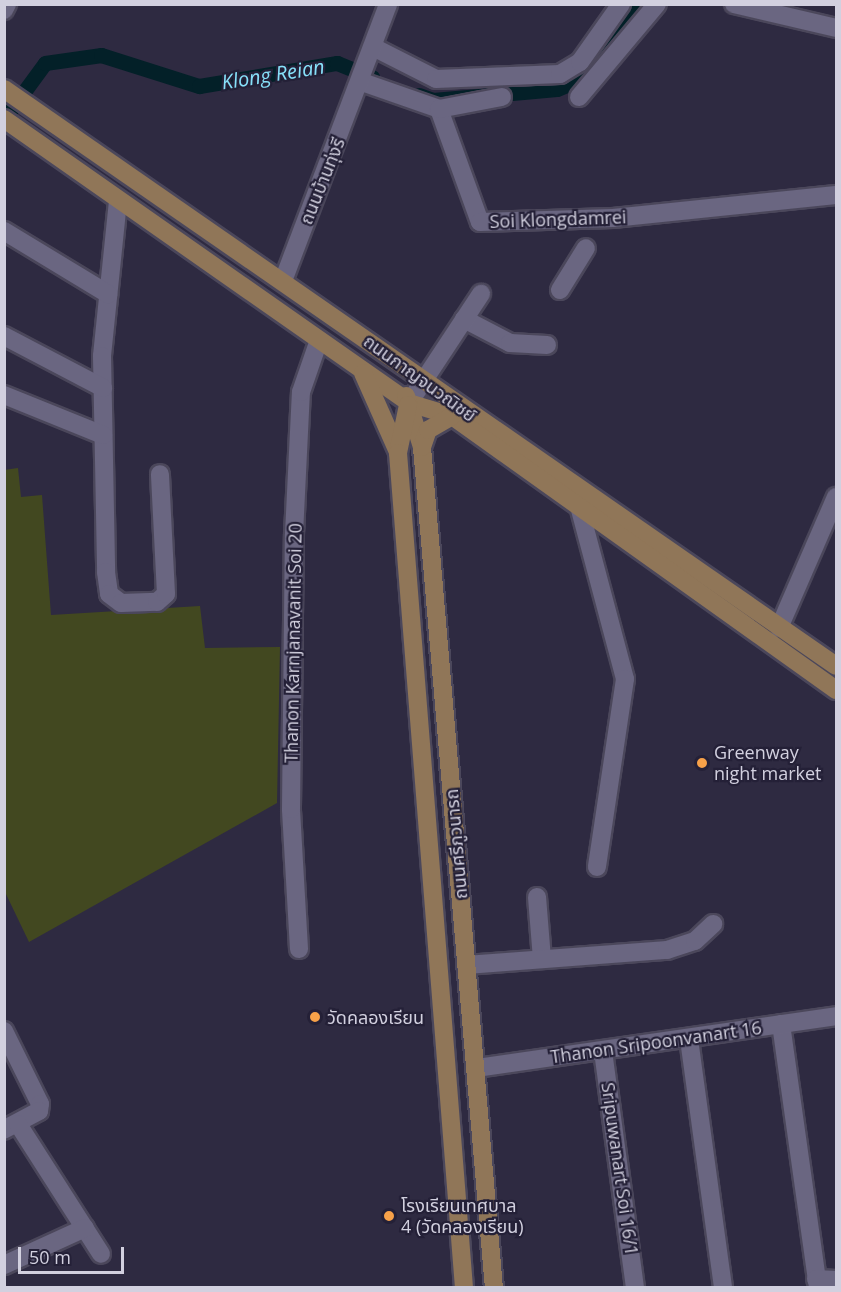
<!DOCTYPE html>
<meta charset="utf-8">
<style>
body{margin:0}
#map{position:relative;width:841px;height:1292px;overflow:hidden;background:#2e2a41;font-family:"Open Sans","Noto Sans Thai",sans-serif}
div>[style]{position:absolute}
.green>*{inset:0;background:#424820}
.canal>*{height:15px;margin:-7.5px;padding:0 7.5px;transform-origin:7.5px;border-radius:7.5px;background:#032028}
.roads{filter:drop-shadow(2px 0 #4b475b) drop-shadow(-2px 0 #4b475b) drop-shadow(0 2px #4b475b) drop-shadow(0 -2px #4b475b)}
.minor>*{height:18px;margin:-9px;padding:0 9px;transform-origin:9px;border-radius:9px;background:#6a6681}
.major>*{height:18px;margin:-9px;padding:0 9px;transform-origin:9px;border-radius:9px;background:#907658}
.dots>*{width:16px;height:16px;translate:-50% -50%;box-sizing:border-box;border:3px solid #242037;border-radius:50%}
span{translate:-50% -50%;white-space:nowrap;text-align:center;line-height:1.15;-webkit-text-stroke:4.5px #242037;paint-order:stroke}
.street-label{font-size:18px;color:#d2d0df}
.poi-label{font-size:18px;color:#d2d0df}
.left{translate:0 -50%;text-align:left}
.water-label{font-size:20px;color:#87e1fa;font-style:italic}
.frame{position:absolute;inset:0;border:6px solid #d2d0df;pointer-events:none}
.scale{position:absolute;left:18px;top:1247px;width:106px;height:27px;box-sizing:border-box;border:3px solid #d2d0df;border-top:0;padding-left:8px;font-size:18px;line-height:21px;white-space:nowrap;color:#d2d0df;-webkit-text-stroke:4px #242037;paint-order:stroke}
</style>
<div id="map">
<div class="green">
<i style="clip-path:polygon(18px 468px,21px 497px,42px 495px,51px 615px,200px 606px,205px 648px,280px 647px,277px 803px,29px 942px,5px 892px,4px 470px)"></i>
</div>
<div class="canal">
<i style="left:419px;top:95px;width:15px;rotate:20deg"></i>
<i style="left:433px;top:100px;width:124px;rotate:-5.1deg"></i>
<i style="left:557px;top:89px;width:21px;rotate:-23deg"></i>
<i style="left:576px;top:81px;width:98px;rotate:-51.6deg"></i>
<i style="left:4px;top:119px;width:69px;rotate:-53.8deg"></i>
<i style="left:45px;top:63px;width:57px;rotate:-8.1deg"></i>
<i style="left:101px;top:55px;width:103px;rotate:17.6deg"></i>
<i style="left:199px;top:86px;width:140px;rotate:-9.5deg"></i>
<i style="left:337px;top:63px;width:38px;rotate:22deg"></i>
</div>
<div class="roads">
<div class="minor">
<i style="left:734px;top:4px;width:105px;rotate:13.2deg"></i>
<i style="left:4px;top:10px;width:7px;rotate:-63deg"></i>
<i style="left:375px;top:48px;width:68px;rotate:26.9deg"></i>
<i style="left:436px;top:79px;width:124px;rotate:-2.3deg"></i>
<i style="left:560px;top:74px;width:23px;rotate:-31deg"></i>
<i style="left:580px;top:62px;width:71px;rotate:-54.7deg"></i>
<i style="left:362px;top:82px;width:82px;rotate:19.3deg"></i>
<i style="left:439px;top:109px;width:120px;rotate:70.1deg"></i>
<i style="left:480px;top:222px;width:133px;rotate:-1.7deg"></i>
<i style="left:613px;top:218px;width:224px;rotate:-5.9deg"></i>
<i style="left:579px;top:97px;width:121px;rotate:-50deg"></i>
<i style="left:439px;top:109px;width:64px;rotate:-10.8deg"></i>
<i style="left:118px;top:201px;width:156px;rotate:95.9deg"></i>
<i style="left:102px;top:356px;width:216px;rotate:88.9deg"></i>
<i style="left:106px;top:572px;width:22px;rotate:82deg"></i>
<i style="left:109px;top:594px;width:15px;rotate:37deg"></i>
<i style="left:121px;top:603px;width:36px;rotate:-2deg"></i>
<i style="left:157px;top:602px;width:12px;rotate:-42deg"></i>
<i style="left:166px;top:594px;width:120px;rotate:-92.9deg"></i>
<i style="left:4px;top:231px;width:122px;rotate:31.2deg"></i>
<i style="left:283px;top:281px;width:296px;rotate:-69.2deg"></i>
<i style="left:560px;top:290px;width:49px;rotate:-58.2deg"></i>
<i style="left:464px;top:319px;width:52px;rotate:27.6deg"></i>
<i style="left:510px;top:343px;width:37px;rotate:3deg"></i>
<i style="left:4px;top:336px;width:112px;rotate:27.7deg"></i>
<i style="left:4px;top:395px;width:107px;rotate:22deg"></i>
<i style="left:409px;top:403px;width:131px;rotate:-56.6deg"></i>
<i style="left:579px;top:506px;width:179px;rotate:75.1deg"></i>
<i style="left:625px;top:679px;width:190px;rotate:98.5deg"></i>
<i style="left:779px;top:628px;width:143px;rotate:-66.5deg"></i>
<i style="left:537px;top:897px;width:62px;rotate:85.4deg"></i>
<i style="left:299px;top:949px;width:140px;rotate:-93.3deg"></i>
<i style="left:291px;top:809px;width:275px;rotate:-89.4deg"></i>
<i style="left:294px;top:534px;width:142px;rotate:-87.2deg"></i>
<i style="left:301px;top:392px;width:55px;rotate:-70.9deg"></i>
<i style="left:466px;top:965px;width:202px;rotate:-4.3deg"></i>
<i style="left:667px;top:950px;width:29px;rotate:-18deg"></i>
<i style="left:695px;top:941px;width:25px;rotate:-43deg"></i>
<i style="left:781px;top:1024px;width:267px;rotate:82deg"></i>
<i style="left:4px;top:1031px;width:81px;rotate:63.7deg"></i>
<i style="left:40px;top:1104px;width:7px;rotate:98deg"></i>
<i style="left:39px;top:1111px;width:40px;rotate:152deg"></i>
<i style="left:689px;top:1039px;width:251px;rotate:82.2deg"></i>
<i style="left:603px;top:1051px;width:239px;rotate:82.3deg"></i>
<i style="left:476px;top:1068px;width:364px;rotate:-8.2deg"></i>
<i style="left:18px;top:1124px;width:154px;rotate:57.4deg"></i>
<i style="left:4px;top:1265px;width:89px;rotate:-24.6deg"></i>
<i style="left:816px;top:1279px;width:20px;rotate:3deg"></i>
</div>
<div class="major">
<i style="left:4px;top:89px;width:1012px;rotate:34.74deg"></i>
<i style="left:4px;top:119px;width:495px;rotate:35deg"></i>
<i style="left:409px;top:403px;width:45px;rotate:16.8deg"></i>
<i style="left:452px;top:416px;width:472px;rotate:35.5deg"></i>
<i style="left:363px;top:373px;width:86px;rotate:66.1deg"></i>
<i style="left:406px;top:396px;width:53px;rotate:72.6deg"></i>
<i style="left:422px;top:447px;width:844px;rotate:85.11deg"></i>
<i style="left:408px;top:405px;width:49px;rotate:101.8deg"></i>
<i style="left:398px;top:453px;width:838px;rotate:85.48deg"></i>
<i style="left:422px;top:447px;width:18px;rotate:-71deg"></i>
<i style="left:428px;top:430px;width:28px;rotate:-30deg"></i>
</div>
</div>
<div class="dots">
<i style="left:702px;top:763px;background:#f7a149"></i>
<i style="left:315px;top:1017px;background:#f7a149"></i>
<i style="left:389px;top:1216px;background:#f7a149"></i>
</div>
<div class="street-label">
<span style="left:322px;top:181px;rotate:-68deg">ถนนบ้านทุ่งรี</span>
<span style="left:558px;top:219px;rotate:-2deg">Soi Klongdamrei</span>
<span style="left:420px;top:378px;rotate:36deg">ถนนกาญจนวณิชย์</span>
<span style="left:293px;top:643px;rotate:-89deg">Thanon Karnjanavanit Soi 20</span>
<span style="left:456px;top:844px;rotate:-95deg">ถนนศรีภูวนารถ</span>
<span style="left:656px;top:1042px;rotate:-8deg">Thanon Sripoonvanart 16</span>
<span style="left:620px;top:1169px;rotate:82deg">Sripuwanart Soi 16/1</span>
</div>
<div class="poi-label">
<span class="left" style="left:714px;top:763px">Greenway<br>night market</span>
<span class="left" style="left:327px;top:1017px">วัดคลองเรียน</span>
<span class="left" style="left:401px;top:1216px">โรงเรียนเทศบาล<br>4 (วัดคลองเรียน)</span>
</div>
<div class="water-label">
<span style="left:273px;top:74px;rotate:-9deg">Klong Reian</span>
</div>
<div class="frame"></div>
<div class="scale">50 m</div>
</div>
